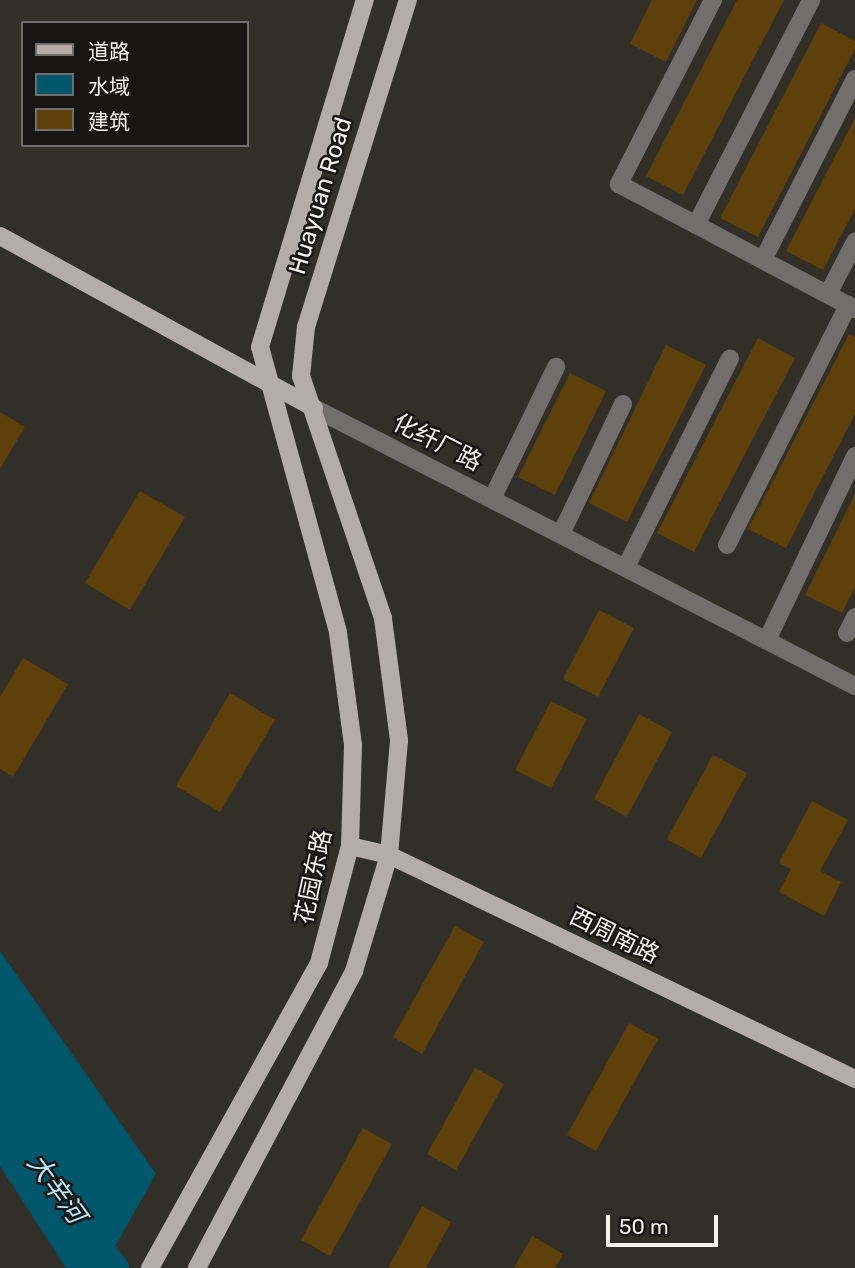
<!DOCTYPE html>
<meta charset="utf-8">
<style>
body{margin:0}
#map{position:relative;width:855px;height:1268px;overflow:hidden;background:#322e28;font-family:Rubik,"Noto Sans SC",sans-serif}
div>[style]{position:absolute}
.water>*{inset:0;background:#00566a}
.river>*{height:26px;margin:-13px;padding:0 13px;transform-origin:13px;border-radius:13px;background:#00566a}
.building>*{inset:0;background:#5e400b}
.minor>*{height:18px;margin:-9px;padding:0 9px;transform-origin:9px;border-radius:9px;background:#726e6c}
.major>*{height:18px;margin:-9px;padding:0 9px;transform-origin:9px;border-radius:9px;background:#b4aca9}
span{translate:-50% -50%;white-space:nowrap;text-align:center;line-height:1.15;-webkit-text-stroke:5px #181614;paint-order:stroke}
.street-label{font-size:24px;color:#f5f2ee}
.water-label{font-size:26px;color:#b1eafd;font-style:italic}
.legend{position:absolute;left:21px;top:21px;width:228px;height:126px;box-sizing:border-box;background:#181614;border:2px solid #706e6b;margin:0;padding:9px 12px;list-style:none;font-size:21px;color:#f5f2ee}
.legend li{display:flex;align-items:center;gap:14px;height:35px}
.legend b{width:35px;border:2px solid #706e6b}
.scale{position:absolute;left:606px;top:1215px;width:112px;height:32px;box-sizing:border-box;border:4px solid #f5f2ee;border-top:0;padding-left:9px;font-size:21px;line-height:24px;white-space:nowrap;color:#f5f2ee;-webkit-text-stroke:5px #181614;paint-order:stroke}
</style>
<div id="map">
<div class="water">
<i style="clip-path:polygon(0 951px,156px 1174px,103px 1268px,66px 1268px,0 1166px)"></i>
</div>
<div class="river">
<i style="left:88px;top:1232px;width:46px;rotate:52.1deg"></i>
</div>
<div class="building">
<i style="clip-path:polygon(652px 0,697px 0,666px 62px,630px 44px)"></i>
<i style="clip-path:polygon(737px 0,784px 0,683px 195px,646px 176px)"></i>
<i style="clip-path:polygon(821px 23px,855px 41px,855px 49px,758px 237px,720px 218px)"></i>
<i style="clip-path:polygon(855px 118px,855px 209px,823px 270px,786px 251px)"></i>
<i style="clip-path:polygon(849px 334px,855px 337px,855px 414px,786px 548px,748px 529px)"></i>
<i style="clip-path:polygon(758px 338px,795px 358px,694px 552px,657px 533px)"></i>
<i style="clip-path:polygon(666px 345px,706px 365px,627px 522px,589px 503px)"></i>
<i style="clip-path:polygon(570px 373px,606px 391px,555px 495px,518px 477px)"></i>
<i style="clip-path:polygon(0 412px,25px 427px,0 469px)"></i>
<i style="clip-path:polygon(140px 491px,185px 517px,130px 610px,85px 583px)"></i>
<i style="clip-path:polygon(855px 494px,855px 587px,842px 613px,805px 595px)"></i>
<i style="clip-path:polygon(599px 610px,634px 628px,598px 697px,563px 679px)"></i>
<i style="clip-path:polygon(23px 658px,68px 684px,13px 777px,0 769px,0 697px)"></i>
<i style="clip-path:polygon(230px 693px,275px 720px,220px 812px,176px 786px)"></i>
<i style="clip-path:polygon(551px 701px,587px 719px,551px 788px,515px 770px)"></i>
<i style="clip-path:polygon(639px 714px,672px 732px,627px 817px,594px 799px)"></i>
<i style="clip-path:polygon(713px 755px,747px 773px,701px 858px,667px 839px)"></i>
<i style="clip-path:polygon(812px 801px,848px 820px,820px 871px,841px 882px,824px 916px,779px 892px,791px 869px,779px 863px)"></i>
<i style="clip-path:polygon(455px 926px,484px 942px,422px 1054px,393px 1037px)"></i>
<i style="clip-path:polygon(629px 1023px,658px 1039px,596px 1151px,567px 1135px)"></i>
<i style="clip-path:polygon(475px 1068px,504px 1084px,456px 1170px,427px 1154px)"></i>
<i style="clip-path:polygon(363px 1128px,392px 1144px,330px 1256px,301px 1240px)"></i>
<i style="clip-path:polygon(422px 1206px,451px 1222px,426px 1268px,388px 1268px)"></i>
<i style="clip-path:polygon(532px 1236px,563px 1254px,555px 1268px,514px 1268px)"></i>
</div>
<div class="minor">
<i style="left:713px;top:0;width:207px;rotate:117.1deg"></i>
<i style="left:619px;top:184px;width:267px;rotate:27.9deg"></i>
<i style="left:696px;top:225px;width:253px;rotate:-62.9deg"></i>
<i style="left:763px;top:260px;width:203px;rotate:-63.1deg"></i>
<i style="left:828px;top:294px;width:59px;rotate:-62.6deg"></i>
<i style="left:314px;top:408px;width:608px;rotate:27.2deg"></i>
<i style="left:492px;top:499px;width:147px;rotate:-64.1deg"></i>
<i style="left:561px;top:534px;width:144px;rotate:-64.5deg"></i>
<i style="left:727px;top:545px;width:269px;rotate:-63.2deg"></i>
<i style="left:626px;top:567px;width:233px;rotate:-63.5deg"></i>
<i style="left:847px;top:633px;width:18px;rotate:-63deg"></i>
<i style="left:767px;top:640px;width:204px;rotate:-64.4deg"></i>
</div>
<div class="major">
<i style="left:0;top:236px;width:358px;rotate:28.7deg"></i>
<i style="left:350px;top:846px;width:40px;rotate:13deg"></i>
<i style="left:389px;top:855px;width:517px;rotate:25.67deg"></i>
<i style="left:150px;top:1268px;width:349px;rotate:-61deg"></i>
<i style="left:319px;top:963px;width:121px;rotate:-75.2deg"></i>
<i style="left:350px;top:846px;width:101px;rotate:-88.3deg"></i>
<i style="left:353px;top:745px;width:114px;rotate:-97.6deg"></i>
<i style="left:338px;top:632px;width:295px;rotate:-105.3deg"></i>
<i style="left:260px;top:347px;width:363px;rotate:-73.2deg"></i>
<i style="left:197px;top:1268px;width:336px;rotate:-62.1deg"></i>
<i style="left:354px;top:971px;width:121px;rotate:-73.2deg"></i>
<i style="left:389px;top:855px;width:115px;rotate:-85deg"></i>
<i style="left:399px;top:740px;width:123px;rotate:-97.5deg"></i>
<i style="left:383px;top:618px;width:256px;rotate:-108.7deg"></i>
<i style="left:301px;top:376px;width:49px;rotate:-84.2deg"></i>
<i style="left:306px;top:327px;width:343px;rotate:-72.7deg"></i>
</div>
<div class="street-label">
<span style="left:321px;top:196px;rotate:-73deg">Huayuan Road</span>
<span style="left:437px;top:443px;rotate:27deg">化纤厂路</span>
<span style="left:314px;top:877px;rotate:-78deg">花园东路</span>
<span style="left:614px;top:936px;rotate:26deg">西周南路</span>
</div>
<div class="water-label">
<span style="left:56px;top:1189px;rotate:54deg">大辛河</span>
</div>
<ul class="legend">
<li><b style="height:9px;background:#b4aca9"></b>道路</li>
<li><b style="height:19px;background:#00566a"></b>水域</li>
<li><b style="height:19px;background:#5e400b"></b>建筑</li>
</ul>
<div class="scale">50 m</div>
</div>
